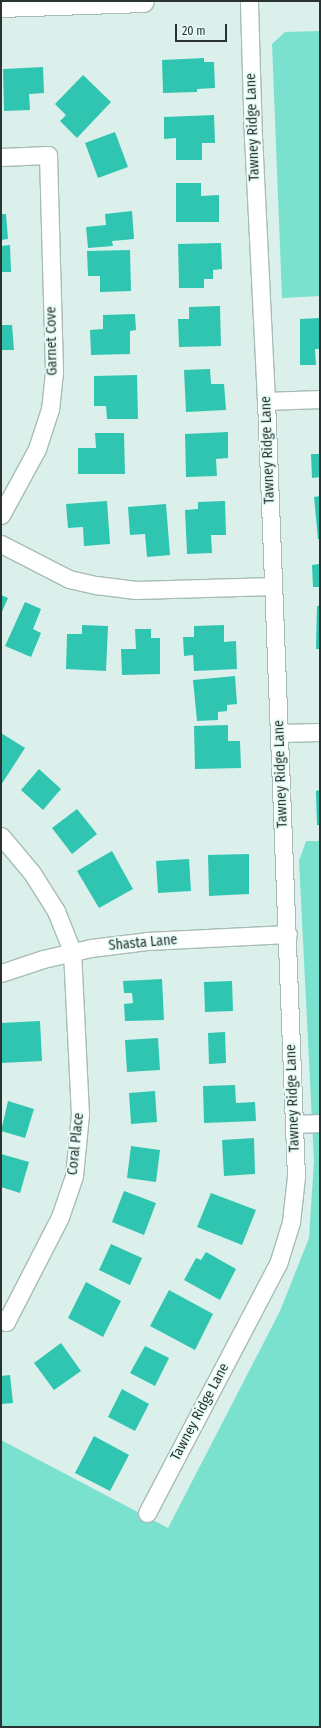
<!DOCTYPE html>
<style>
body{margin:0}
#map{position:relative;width:321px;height:1728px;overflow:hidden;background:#dbf0eb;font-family:"Fira Sans Condensed",sans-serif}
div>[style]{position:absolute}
.green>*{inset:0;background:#7be1cf}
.building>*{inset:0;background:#2fc5b1}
.roads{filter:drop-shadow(1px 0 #a7bcb7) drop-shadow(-1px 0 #a7bcb7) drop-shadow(0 1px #a7bcb7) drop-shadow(0 -1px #a7bcb7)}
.minor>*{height:17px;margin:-8.5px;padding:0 8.5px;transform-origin:8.5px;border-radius:8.5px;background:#fff}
.secondary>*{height:22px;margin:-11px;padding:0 11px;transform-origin:11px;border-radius:11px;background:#fff}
span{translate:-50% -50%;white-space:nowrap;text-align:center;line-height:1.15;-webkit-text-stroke:4px #e8fdf8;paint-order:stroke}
.street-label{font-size:14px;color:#2b3332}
.frame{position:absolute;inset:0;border:2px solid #2b3332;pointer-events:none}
.scale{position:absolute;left:175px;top:24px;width:52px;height:18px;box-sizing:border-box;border:2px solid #2b3332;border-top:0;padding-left:5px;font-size:12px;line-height:14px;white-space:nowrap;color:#2b3332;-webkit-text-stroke:3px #e8fdf8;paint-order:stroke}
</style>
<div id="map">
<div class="green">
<i style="clip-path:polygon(320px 31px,320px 296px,282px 298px,272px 44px,285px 32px)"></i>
<i style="clip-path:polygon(306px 841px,320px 841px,320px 1727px,1px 1727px,1px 1440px,168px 1528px,280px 1311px,309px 1238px,314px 1161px,299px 861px)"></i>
</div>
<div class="building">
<i style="clip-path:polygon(204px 58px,204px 62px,214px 62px,215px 88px,197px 89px,197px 92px,163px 93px,162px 60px)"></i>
<i style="clip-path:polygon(43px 67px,44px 93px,29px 94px,30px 110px,4px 111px,3px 69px)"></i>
<i style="clip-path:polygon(83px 75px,111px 102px,77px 138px,60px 121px,66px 115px,55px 104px)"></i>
<i style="clip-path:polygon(214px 115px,215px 143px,202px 143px,202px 160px,176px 160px,176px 138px,164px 139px,164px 117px)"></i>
<i style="clip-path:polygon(115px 132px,128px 167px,98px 178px,85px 143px)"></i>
<i style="clip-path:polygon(176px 183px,201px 183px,201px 196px,219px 195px,219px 222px,176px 222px)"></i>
<i style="clip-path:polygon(132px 211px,134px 239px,112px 241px,113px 246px,88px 248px,86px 227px,106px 225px,105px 214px)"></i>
<i style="clip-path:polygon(1px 214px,6px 214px,8px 239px,1px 240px)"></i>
<i style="clip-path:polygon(221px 243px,222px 269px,213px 270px,213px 279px,204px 279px,204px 288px,179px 288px,178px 244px)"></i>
<i style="clip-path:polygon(10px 245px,11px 272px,1px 272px,1px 246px)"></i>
<i style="clip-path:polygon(130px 250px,131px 291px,100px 292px,100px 276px,88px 276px,87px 251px)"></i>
<i style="clip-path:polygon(220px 306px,221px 346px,179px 347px,178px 319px,189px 319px,189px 307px)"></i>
<i style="clip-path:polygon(135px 314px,136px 330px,130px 331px,130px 354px,91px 355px,90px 330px,103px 329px,103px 315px)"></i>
<i style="clip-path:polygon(320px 318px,320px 349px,315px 349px,316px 365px,300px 365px,300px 319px)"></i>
<i style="clip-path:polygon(1px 325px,12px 325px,14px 350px,1px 350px)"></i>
<i style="clip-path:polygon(210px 369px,211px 384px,224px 384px,226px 410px,186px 412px,184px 370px)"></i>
<i style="clip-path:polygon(137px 375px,138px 419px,107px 419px,106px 406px,94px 406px,94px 376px)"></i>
<i style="clip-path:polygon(228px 432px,228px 458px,216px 459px,217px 476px,186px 477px,185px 434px)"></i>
<i style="clip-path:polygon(95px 433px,124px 433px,125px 474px,78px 474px,78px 448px,96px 448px)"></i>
<i style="clip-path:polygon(311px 454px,320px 454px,320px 477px,312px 478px)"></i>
<i style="clip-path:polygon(320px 496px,320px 539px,318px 539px,314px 497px)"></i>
<i style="clip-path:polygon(107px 501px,110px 544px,84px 546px,83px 527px,68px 528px,66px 504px)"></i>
<i style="clip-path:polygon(225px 501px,226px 535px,211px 535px,212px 553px,187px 554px,185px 510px,198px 509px,198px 502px)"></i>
<i style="clip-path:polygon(166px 504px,170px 555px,147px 557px,145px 534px,130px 535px,128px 507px)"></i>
<i style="clip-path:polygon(320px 564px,320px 587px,313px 587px,312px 565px)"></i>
<i style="clip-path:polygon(1px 595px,8px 598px,1px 614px)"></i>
<i style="clip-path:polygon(25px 602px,41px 609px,33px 629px,41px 633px,31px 657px,5px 646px)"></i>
<i style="clip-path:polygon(317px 606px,320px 606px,320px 649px,316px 649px)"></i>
<i style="clip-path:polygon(82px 625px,108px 626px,106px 671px,66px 669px,67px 634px,82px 634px)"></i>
<i style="clip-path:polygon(224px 625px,224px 642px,236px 641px,237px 669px,194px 671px,193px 655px,184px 656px,183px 637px,194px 637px,194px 626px)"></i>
<i style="clip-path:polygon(135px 629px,151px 629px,151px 638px,160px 638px,160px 674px,122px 675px,121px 649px,136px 649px)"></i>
<i style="clip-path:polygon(235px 676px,237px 704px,227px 705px,227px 711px,218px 712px,218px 720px,197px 721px,193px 680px)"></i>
<i style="clip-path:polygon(228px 725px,228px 741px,240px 741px,241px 768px,195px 769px,194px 726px)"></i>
<i style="clip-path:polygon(1px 733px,25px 748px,1px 785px)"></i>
<i style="clip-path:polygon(39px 769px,61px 789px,43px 810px,21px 790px)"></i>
<i style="clip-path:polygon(320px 790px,320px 825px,317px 825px,316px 791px)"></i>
<i style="clip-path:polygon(77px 809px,97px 834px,72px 854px,52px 828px)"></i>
<i style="clip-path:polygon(112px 851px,133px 889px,99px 908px,77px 871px)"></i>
<i style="clip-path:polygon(249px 854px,249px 894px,209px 896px,208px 855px)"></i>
<i style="clip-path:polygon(189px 859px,191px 891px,158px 893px,156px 861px)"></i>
<i style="clip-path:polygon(162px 979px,164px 1020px,125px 1021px,124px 1004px,133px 1003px,132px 993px,124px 993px,123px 981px)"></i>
<i style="clip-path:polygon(232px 981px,233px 1011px,205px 1012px,204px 982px)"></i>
<i style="clip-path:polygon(40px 1021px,42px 1061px,1px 1063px,1px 1023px)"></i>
<i style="clip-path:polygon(225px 1032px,226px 1063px,209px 1064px,208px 1033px)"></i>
<i style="clip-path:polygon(158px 1038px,160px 1070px,127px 1072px,125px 1040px)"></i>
<i style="clip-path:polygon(235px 1085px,236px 1103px,255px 1102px,256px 1121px,204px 1123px,203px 1086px)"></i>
<i style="clip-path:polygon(155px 1091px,157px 1122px,131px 1124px,129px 1093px)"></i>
<i style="clip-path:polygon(8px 1101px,34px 1109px,25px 1138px,1px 1131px)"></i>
<i style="clip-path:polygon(254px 1138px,255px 1174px,224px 1176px,222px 1140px)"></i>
<i style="clip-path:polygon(131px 1146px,160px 1150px,156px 1182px,127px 1178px)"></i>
<i style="clip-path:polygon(1px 1154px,29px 1162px,20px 1193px,1px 1187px)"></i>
<i style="clip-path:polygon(124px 1191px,156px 1203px,144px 1235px,112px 1222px)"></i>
<i style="clip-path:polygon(211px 1193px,256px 1210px,242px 1245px,197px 1227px)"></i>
<i style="clip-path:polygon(111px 1244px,142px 1258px,130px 1285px,99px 1270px)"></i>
<i style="clip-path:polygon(206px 1252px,236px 1269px,220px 1300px,184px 1280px,196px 1258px,201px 1260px)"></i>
<i style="clip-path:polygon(86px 1282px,121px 1301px,103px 1337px,68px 1318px)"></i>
<i style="clip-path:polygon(169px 1290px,213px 1314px,195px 1350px,150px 1326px)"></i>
<i style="clip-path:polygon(61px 1343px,81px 1371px,54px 1390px,34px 1363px)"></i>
<i style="clip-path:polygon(145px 1346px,169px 1358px,155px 1386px,130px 1373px)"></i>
<i style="clip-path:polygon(10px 1375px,13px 1403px,1px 1404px,1px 1376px)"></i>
<i style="clip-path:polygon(122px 1389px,149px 1404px,135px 1431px,108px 1417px)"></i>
<i style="clip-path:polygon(94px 1436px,129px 1455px,110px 1491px,75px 1473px)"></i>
</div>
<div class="roads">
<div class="minor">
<i style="left:1px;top:157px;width:47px;rotate:-2.4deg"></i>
<i style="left:48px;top:155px;width:217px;rotate:88.4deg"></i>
<i style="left:54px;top:372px;width:37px;rotate:96deg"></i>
<i style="left:50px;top:409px;width:42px;rotate:108deg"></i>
<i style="left:37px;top:449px;width:75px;rotate:118.6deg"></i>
<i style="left:266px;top:401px;width:54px;rotate:-2.1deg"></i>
<i style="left:1px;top:544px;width:76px;rotate:27.2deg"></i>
<i style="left:69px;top:579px;width:28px;rotate:13deg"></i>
<i style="left:96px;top:585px;width:40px;rotate:7.1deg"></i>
<i style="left:136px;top:590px;width:137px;rotate:-1.7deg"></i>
<i style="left:279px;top:733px;width:41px;rotate:-1.4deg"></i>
<i style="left:1px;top:836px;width:48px;rotate:50deg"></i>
<i style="left:32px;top:873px;width:45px;rotate:57.7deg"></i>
<i style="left:56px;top:911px;width:43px;rotate:68.2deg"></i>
<i style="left:72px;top:951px;width:163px;rotate:87.2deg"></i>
<i style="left:80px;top:1114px;width:62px;rotate:95.5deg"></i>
<i style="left:74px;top:1176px;width:43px;rotate:108.9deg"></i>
<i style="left:60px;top:1217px;width:118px;rotate:117.2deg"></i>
<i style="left:6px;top:1322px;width:6px;rotate:-149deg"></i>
<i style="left:1px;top:973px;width:44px;rotate:-18.4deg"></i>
<i style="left:43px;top:959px;width:49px;rotate:-12.9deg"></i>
<i style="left:91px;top:948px;width:56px;rotate:-7.1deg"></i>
<i style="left:147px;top:941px;width:141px;rotate:-2.8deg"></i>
<i style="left:294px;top:1124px;width:26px;rotate:-2deg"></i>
<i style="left:147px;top:1513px;width:281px;rotate:-62.3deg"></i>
<i style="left:278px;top:1264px;width:44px;rotate:-72.8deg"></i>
<i style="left:291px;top:1222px;width:45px;rotate:-83.7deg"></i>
<i style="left:296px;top:1177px;width:777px;rotate:-92.21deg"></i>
<i style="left:266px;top:401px;width:262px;rotate:-92.8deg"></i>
<i style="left:253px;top:139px;width:138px;rotate:-91.7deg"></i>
</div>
<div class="secondary">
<i style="left:1px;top:6px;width:142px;rotate:-2deg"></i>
</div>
</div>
<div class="street-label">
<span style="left:253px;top:127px;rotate:-92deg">Tawney Ridge Lane</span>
<span style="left:52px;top:341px;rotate:-91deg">Garnet Cove</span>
<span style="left:268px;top:450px;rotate:-92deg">Tawney Ridge Lane</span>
<span style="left:281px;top:774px;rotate:-92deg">Tawney Ridge Lane</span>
<span style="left:143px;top:943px;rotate:-5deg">Shasta Lane</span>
<span style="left:293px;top:1098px;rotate:-92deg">Tawney Ridge Lane</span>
<span style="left:76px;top:1144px;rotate:-84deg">Coral Place</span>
<span style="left:200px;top:1412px;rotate:-62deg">Tawney Ridge Lane</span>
</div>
<div class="frame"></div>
<div class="scale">20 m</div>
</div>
